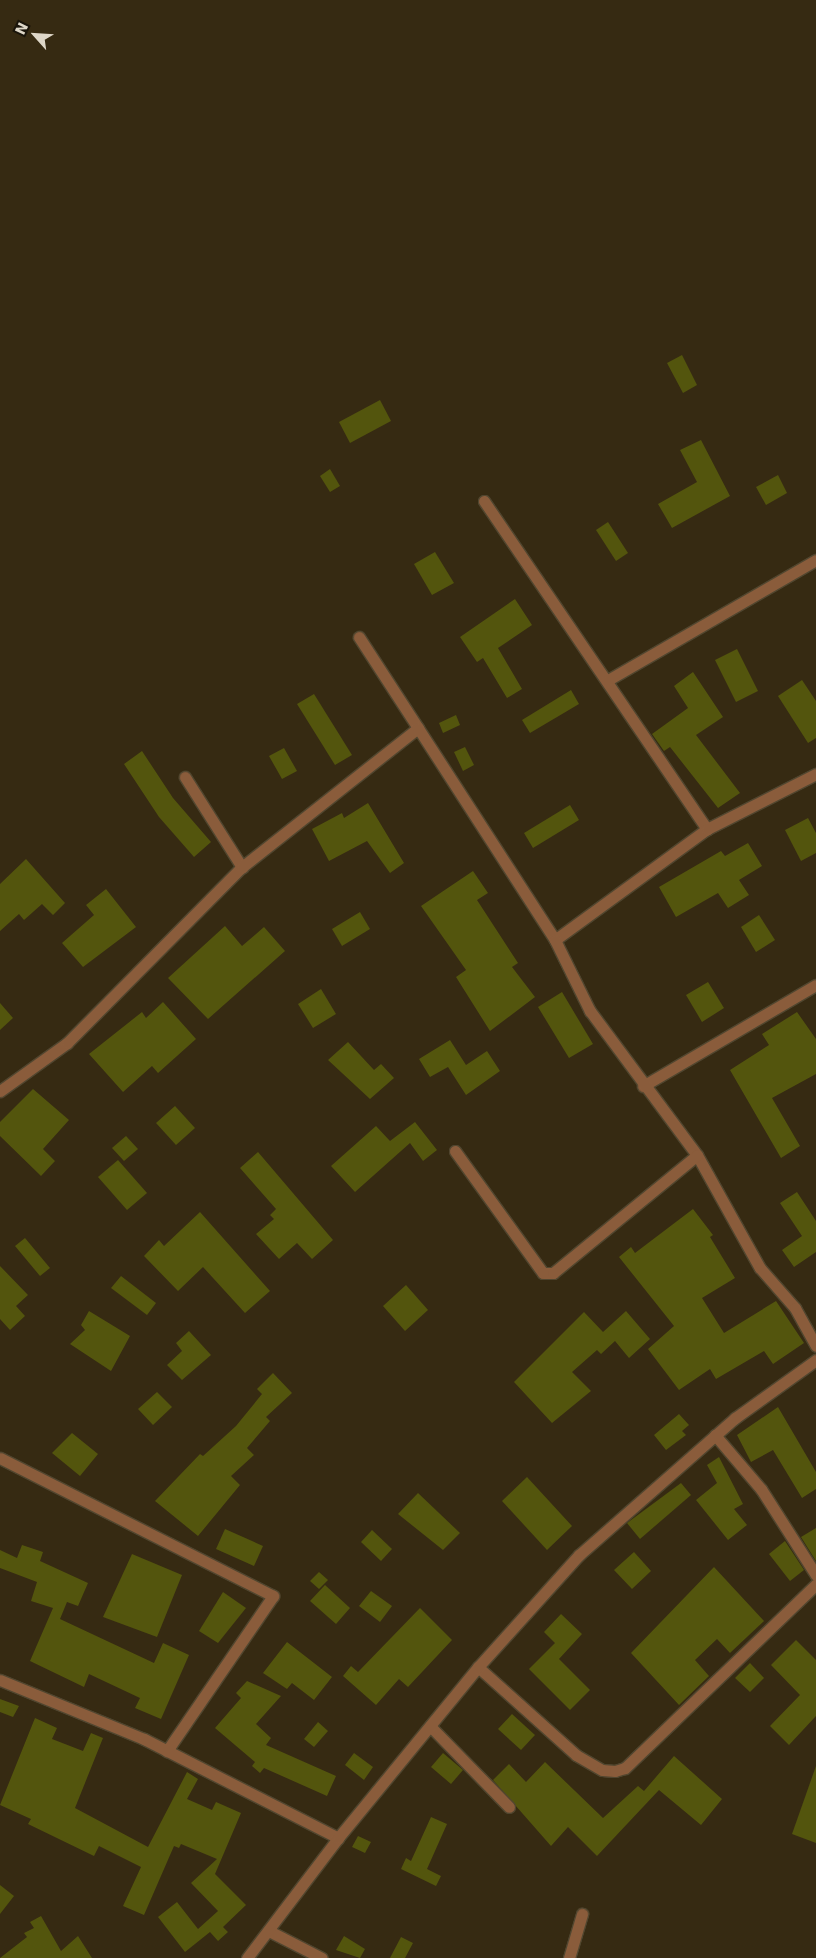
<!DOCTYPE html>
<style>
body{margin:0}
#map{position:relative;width:816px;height:1958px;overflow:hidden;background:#362a12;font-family:"DejaVu Sans",sans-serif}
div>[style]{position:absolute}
.building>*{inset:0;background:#53550d}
.roads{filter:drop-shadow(1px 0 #51462f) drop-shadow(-1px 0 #51462f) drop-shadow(0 1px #51462f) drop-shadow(0 -1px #51462f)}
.minor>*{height:11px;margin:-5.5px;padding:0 5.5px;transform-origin:5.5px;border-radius:5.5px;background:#8a5c3b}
span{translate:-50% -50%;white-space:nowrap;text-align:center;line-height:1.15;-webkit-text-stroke:4px #19140a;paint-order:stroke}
.north{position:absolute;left:10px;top:10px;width:50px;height:50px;-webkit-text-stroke:4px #19140a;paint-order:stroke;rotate:296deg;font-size:14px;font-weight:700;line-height:20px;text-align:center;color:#ded7c8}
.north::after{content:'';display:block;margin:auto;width:18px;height:22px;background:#ded7c8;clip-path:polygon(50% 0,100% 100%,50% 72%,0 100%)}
</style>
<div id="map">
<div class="building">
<i style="clip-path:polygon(682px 355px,697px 385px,683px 393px,667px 363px)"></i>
<i style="clip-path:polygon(380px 400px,391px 421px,350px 443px,339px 422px)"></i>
<i style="clip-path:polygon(701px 440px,730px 496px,672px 528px,658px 504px,697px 482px,680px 450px)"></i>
<i style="clip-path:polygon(330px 469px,340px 486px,330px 492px,320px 476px)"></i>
<i style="clip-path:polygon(778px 475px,787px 493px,766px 505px,756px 487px)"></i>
<i style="clip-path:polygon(608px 522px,628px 553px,616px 561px,596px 530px)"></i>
<i style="clip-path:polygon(435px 552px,454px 583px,432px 595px,414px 564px)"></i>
<i style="clip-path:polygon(515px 599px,532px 625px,498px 648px,522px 689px,507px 698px,483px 658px,477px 662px,460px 637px)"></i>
<i style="clip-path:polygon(737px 649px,758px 691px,736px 702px,715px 660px)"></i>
<i style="clip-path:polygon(693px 672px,723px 717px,696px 735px,740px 793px,718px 808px,670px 747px,664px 751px,652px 734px,688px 708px,674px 686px)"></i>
<i style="clip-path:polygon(802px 680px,816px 701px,816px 738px,808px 743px,778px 696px)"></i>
<i style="clip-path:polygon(571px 690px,579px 704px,530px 733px,522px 720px)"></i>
<i style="clip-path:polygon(314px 694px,352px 755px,335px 765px,297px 704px)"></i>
<i style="clip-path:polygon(456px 715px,460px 725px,443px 733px,439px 723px)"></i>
<i style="clip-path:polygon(465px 747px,474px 765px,463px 771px,454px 752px)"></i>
<i style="clip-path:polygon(284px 748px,297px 771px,282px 779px,269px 756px)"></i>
<i style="clip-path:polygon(142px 751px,173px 798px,211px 842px,194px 857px,159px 817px,124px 764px)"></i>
<i style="clip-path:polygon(368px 803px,404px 863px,390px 873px,367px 841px,329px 861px,312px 829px,342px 813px,344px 818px)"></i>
<i style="clip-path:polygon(570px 805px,579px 820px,533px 848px,524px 833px)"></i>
<i style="clip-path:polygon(808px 818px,816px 833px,816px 853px,801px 861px,785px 830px)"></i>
<i style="clip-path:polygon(748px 843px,762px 866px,739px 880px,749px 895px,728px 908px,718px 893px,676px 917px,659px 887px,721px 851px,725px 856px)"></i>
<i style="clip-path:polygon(26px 859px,65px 903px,53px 915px,42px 904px,24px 920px,19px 914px,0 931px,0 884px)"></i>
<i style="clip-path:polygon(473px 871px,488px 893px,477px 900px,518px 963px,512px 967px,535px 997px,490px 1031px,456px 977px,466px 970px,421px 906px)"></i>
<i style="clip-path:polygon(106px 889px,136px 927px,83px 967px,62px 943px,94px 915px,86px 905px)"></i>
<i style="clip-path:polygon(360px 912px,370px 929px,342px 946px,332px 929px)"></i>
<i style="clip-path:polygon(759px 915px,775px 940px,756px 952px,741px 927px)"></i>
<i style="clip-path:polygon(225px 926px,242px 946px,264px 927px,285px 951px,208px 1019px,168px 978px)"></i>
<i style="clip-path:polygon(708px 982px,724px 1008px,702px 1022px,686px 995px)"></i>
<i style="clip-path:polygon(321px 989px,336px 1014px,313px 1028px,298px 1004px)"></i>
<i style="clip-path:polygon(562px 992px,593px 1044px,569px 1058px,538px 1007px)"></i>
<i style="clip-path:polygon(163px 1002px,196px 1039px,158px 1073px,152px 1066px,123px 1092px,89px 1054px,142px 1012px,146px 1018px)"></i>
<i style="clip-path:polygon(0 1003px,13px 1018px,0 1030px)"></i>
<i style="clip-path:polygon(797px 1012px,816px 1039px,816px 1074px,772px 1098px,800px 1146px,781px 1158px,730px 1070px,769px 1045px,762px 1034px)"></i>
<i style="clip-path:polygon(450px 1040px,466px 1065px,487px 1051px,500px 1071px,466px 1095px,448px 1067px,430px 1077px,419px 1059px)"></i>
<i style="clip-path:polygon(348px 1042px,374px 1070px,381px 1064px,394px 1078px,370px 1099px,328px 1060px)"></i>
<i style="clip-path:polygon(33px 1089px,69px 1120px,43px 1149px,55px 1161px,41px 1176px,0 1136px,0 1122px)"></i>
<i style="clip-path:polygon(175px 1106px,195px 1128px,176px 1145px,156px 1123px)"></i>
<i style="clip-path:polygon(415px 1122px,437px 1150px,423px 1161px,410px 1143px,355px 1192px,331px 1166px,376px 1126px,390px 1141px)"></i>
<i style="clip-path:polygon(126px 1136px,138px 1149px,124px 1161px,112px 1148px)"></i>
<i style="clip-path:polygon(258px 1152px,333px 1240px,312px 1259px,297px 1243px,279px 1259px,256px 1234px,274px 1219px,270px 1215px,276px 1209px,240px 1168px)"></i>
<i style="clip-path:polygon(118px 1160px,147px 1193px,127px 1210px,98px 1177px)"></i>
<i style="clip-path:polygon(797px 1192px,816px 1221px,816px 1252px,794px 1267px,782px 1250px,802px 1236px,780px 1203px)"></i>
<i style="clip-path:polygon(693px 1209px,713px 1235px,710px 1237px,735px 1278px,702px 1298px,724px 1333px,776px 1301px,804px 1343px,773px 1364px,764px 1351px,716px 1379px,710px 1369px,679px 1390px,648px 1349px,674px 1326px,619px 1257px,631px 1247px,635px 1253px)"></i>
<i style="clip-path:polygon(200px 1212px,270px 1291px,245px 1313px,203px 1267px,178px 1291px,144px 1256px,159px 1240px,164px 1246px)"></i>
<i style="clip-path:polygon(25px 1238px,50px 1268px,40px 1276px,15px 1246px)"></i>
<i style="clip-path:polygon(0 1266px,28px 1295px,16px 1306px,25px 1316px,10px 1330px,0 1319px)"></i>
<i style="clip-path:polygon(121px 1276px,156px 1303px,147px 1315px,111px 1288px)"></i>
<i style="clip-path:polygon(406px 1285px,428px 1310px,405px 1331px,383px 1306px)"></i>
<i style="clip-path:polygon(89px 1311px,130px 1336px,111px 1371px,70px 1344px,85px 1330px,81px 1325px)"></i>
<i style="clip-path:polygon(626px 1311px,650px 1339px,629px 1358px,615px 1341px,601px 1354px,597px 1350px,572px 1372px,591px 1391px,552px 1423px,514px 1382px,584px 1312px,603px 1332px)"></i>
<i style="clip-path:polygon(189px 1331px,211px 1355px,182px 1380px,167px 1365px,182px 1351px,176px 1343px)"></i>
<i style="clip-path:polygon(273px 1373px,292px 1393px,266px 1417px,270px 1421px,247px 1448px,254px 1455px,231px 1476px,240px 1485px,198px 1536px,155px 1501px,200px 1454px,203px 1456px,236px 1426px,262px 1394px,257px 1389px)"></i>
<i style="clip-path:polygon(157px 1392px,172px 1407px,153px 1425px,138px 1409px)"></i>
<i style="clip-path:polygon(778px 1407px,816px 1472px,816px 1489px,802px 1498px,773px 1450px,751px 1462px,737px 1435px)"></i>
<i style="clip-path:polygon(679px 1414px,689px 1425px,682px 1431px,686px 1435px,666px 1450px,654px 1435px)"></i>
<i style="clip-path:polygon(72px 1433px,98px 1454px,80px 1476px,52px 1453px)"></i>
<i style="clip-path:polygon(719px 1457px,743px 1504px,734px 1509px,747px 1525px,728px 1540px,696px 1500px,717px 1483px,707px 1465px)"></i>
<i style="clip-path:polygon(527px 1477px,572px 1526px,547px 1550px,502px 1501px)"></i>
<i style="clip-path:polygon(681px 1483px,691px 1495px,640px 1539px,627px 1523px)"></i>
<i style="clip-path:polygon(418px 1493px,460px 1533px,443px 1550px,398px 1514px)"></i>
<i style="clip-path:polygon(816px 1528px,816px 1561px,801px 1537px)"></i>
<i style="clip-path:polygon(225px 1529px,263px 1546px,254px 1566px,216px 1549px)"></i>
<i style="clip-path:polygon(372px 1530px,392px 1549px,381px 1561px,361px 1542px)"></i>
<i style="clip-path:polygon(785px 1541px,804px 1570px,790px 1581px,769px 1554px)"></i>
<i style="clip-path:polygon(22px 1545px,43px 1552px,40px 1561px,88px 1583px,78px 1606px,67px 1602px,60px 1619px,154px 1663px,163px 1643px,189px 1655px,161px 1719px,135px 1708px,140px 1698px,89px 1674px,84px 1687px,30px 1661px,53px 1608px,31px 1601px,37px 1582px,0 1568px,0 1550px,17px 1558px)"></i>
<i style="clip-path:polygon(634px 1552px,651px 1571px,632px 1589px,614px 1570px)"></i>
<i style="clip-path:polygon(132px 1554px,182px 1575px,157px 1637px,103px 1617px)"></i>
<i style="clip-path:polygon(714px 1567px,764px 1621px,730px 1653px,717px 1639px,695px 1660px,709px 1676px,679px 1705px,631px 1653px)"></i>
<i style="clip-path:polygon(319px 1572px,328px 1580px,319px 1589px,310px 1581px)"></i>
<i style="clip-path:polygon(325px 1585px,350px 1608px,336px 1624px,310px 1601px)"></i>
<i style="clip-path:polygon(371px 1591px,392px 1606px,380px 1622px,359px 1606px)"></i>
<i style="clip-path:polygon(223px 1592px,246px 1608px,218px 1643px,199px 1631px)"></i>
<i style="clip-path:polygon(420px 1608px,452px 1640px,408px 1687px,399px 1679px,376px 1705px,343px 1676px,351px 1666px,358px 1672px)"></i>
<i style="clip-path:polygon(561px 1614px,582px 1634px,559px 1659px,590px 1690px,570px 1710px,529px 1669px,555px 1643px,544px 1632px)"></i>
<i style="clip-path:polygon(796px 1640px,816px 1660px,816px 1716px,789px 1745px,770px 1726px,800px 1695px,771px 1665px)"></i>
<i style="clip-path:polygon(287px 1642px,332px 1677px,314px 1700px,292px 1683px,287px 1689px,263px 1673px)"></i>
<i style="clip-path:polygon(750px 1663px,764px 1678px,750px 1692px,735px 1678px)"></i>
<i style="clip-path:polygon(247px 1681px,281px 1696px,256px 1724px,271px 1738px,266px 1745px,336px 1776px,327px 1796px,264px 1768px,260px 1773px,252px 1766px,255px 1762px,215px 1728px,241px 1698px,236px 1693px)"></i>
<i style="clip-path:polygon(0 1699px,19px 1706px,13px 1717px,0 1712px)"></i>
<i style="clip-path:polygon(512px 1714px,535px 1735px,521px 1750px,498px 1729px)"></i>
<i style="clip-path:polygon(35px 1718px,57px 1728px,52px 1739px,83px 1751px,91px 1733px,103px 1738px,75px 1808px,148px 1847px,187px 1772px,198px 1779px,187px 1799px,212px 1810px,216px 1802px,241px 1813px,215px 1874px,246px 1905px,223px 1927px,228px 1932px,218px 1941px,210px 1932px,185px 1952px,158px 1917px,177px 1902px,198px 1929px,218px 1911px,191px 1883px,217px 1859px,181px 1844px,179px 1848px,174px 1846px,144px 1915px,123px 1906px,141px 1867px,99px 1846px,94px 1856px,28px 1824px,31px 1819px,0 1805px)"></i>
<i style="clip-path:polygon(318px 1722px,328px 1731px,314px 1747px,304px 1739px)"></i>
<i style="clip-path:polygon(354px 1753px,373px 1767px,364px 1780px,345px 1765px)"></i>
<i style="clip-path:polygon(443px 1753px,463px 1770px,451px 1784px,431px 1767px)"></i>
<i style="clip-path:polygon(674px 1756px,722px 1799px,701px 1825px,659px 1790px,597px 1856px,568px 1827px,551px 1846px,493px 1780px,509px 1764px,526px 1782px,545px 1762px,603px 1818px,638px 1786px,644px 1791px)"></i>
<i style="clip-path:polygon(816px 1766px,816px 1843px,792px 1834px)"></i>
<i style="clip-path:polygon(431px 1817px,447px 1824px,427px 1869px,441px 1876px,436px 1886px,401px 1869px,406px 1858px,411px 1861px)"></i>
<i style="clip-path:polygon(358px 1836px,371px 1842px,365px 1853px,352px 1847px)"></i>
<i style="clip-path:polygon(0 1885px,14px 1896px,0 1914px)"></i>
<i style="clip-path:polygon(41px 1916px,61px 1951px,78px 1936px,92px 1958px,0 1958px,27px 1937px,24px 1933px,34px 1928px,30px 1922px)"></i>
<i style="clip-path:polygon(344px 1936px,365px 1949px,360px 1958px,336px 1950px)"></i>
<i style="clip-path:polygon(401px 1937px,413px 1943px,405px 1958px,390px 1958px)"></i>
</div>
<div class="roads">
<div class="minor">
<i style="left:484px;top:501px;width:397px;rotate:55.8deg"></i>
<i style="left:707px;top:829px;width:188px;rotate:143.9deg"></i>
<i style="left:359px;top:637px;width:108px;rotate:57deg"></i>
<i style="left:608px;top:680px;width:240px;rotate:-30deg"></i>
<i style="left:185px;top:777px;width:107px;rotate:57.7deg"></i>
<i style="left:707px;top:829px;width:122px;rotate:-26.8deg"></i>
<i style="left:643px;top:1086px;width:200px;rotate:-30.3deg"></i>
<i style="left:0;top:1091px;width:82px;rotate:-35.6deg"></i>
<i style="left:67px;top:1043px;width:248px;rotate:-45.2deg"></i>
<i style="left:242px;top:867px;width:224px;rotate:-38.3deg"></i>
<i style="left:418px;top:728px;width:252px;rotate:57.1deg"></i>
<i style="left:555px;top:940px;width:79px;rotate:63.8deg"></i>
<i style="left:590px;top:1011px;width:179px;rotate:53.4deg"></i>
<i style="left:697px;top:1155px;width:129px;rotate:60.9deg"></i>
<i style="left:760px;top:1268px;width:53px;rotate:48.8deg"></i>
<i style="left:795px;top:1308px;width:43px;rotate:61.1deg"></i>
<i style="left:455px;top:1151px;width:150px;rotate:54.2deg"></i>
<i style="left:543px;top:1273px;width:10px"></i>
<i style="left:553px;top:1273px;width:186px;rotate:-39.3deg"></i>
<i style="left:715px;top:1435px;width:71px;rotate:49.6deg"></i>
<i style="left:761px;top:1489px;width:102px;rotate:57.4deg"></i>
<i style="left:0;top:1458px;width:306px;rotate:26.8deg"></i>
<i style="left:273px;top:1596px;width:188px;rotate:124.4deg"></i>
<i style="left:478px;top:1667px;width:132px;rotate:41.9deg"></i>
<i style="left:576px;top:1755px;width:30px;rotate:30deg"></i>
<i style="left:602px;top:1770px;width:13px;rotate:4deg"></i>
<i style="left:615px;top:1771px;width:10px;rotate:-17deg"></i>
<i style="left:625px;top:1768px;width:265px;rotate:-43.9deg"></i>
<i style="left:0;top:1680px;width:156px;rotate:22.3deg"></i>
<i style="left:144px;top:1739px;width:218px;rotate:27deg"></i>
<i style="left:430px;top:1726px;width:113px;rotate:45.7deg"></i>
<i style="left:269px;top:1931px;width:59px;rotate:27deg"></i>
<i style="left:247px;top:1958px;width:151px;rotate:-52.8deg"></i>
<i style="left:338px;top:1838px;width:221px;rotate:-50.7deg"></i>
<i style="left:478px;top:1667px;width:151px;rotate:-48deg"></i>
<i style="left:579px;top:1555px;width:208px;rotate:-41.3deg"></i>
<i style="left:735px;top:1418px;width:100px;rotate:-35.6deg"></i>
<i style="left:569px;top:1958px;width:46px;rotate:-73.5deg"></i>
</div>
</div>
<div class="north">N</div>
</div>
